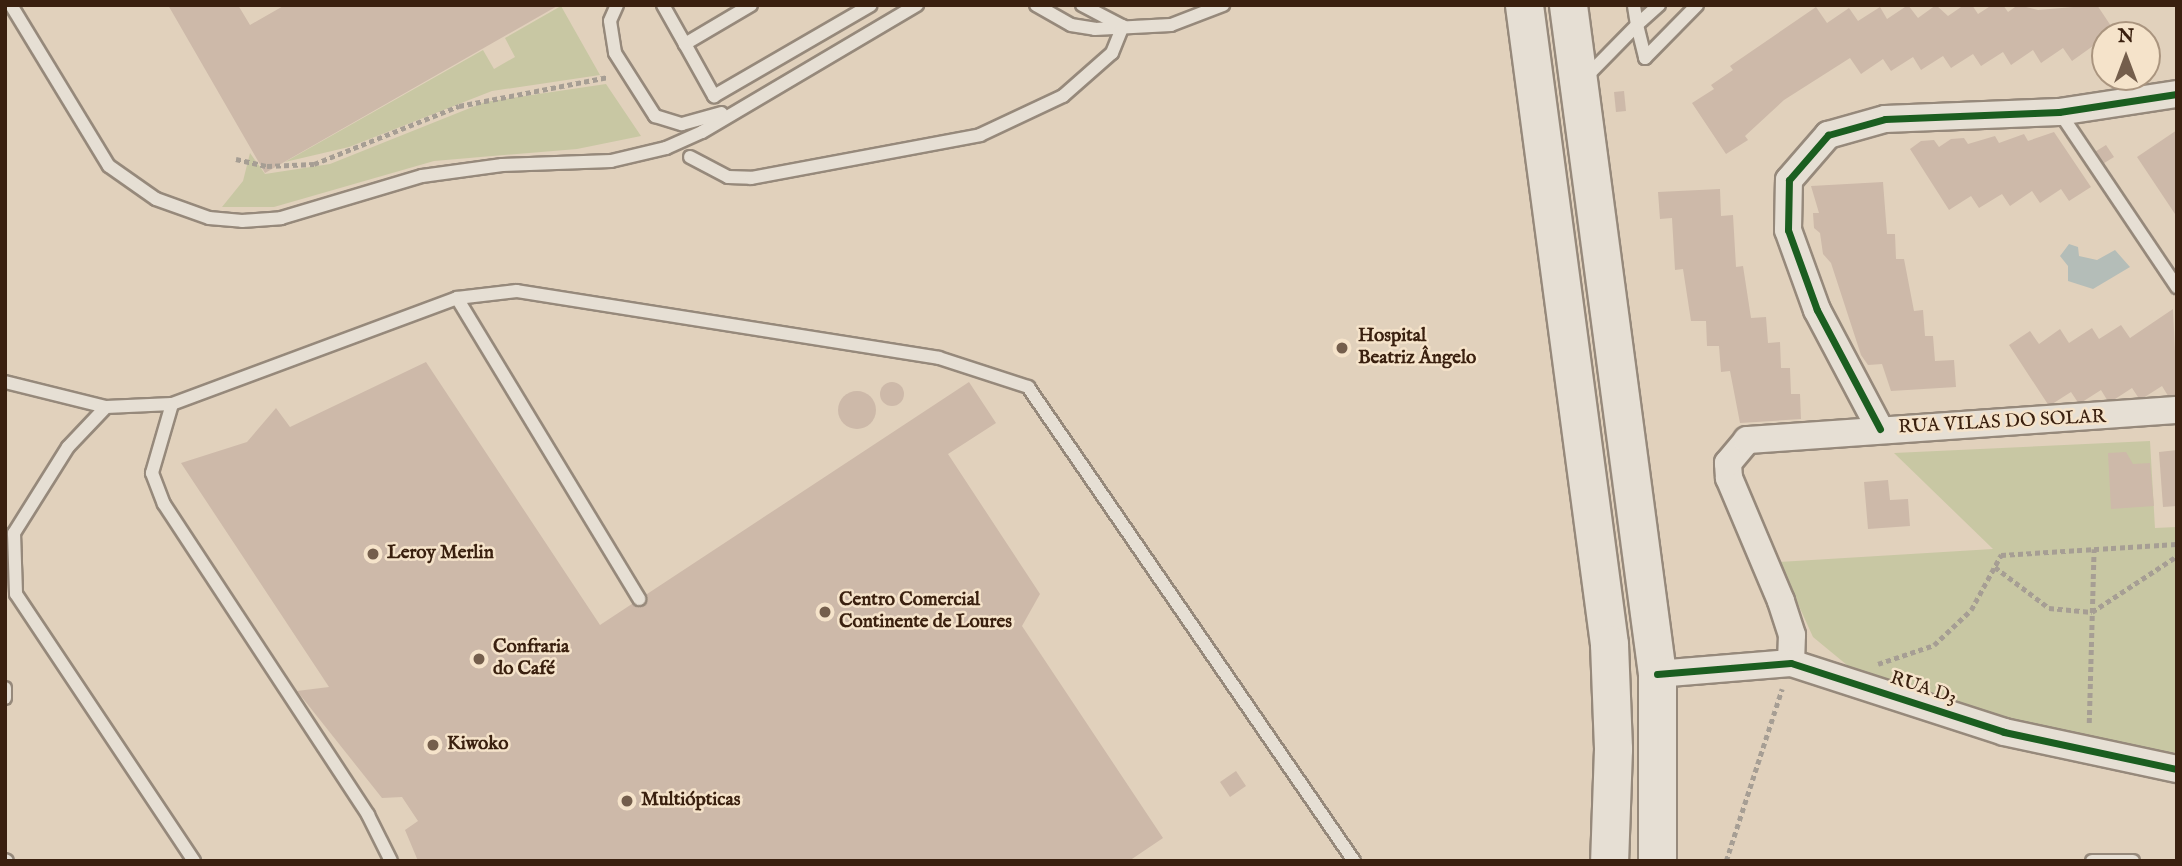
<!DOCTYPE html>
<meta charset="utf-8">
<style>
body{margin:0}
#map{position:relative;width:2182px;height:866px;overflow:hidden;background:#e1d1bc;font-family:"IM FELL English",serif}
div>[style]{position:absolute}
.green>*{inset:0;background:#c8c7a3}
.water>*{inset:0;background:#b4bdb8}
.building>*{inset:0;background:#cdb9a9}
.round{border-radius:50%}
.path>*{height:4.5px;margin-top:-2.25px;transform-origin:0;background:repeating-linear-gradient(90deg,#a69e94 0 5px,transparent 0 8.5px)}
.roads{filter:drop-shadow(2px 0 #96897b) drop-shadow(-2px 0 #96897b) drop-shadow(0 2px #96897b) drop-shadow(0 -2px #96897b)}
.lane>*{height:12px;margin:-6px;padding:0 6px;transform-origin:6px;border-radius:6px;background:#e6dfd4}
.street>*{height:26px;margin:-13px;padding:0 13px;transform-origin:13px;border-radius:13px;background:#e6dfd4}
.secondary>*{height:37px;margin:-18.5px;padding:0 18.5px;transform-origin:18.5px;border-radius:18.5px;background:#e6dfd4}
.cycleway>*{height:7px;margin:-3.5px;padding:0 3.5px;transform-origin:3.5px;border-radius:3.5px;background:#1b5e20}
.dots>*{width:19px;height:19px;translate:-50% -50%;box-sizing:border-box;border:4px solid #f5e3ca;border-radius:50%}
span{translate:-50% -50%;white-space:nowrap;text-align:center;line-height:1.15;-webkit-text-stroke:5px #f5e3ca;paint-order:stroke}
.poi-label{font-size:19px;color:#3a200f;font-weight:700}
.left{translate:0 -50%;text-align:left}
.street-label{font-size:19px;color:#3a200f}
.frame{position:absolute;inset:0;border:7px solid #3a200f;pointer-events:none}
.north{position:absolute;left:2091px;top:21px;width:70px;height:70px;box-sizing:border-box;background:#f5e3ca;border:2px solid #aa957f;border-radius:50%;rotate:0deg;font-size:19px;font-weight:700;line-height:28px;text-align:center;color:#3a200f}
.north::after{content:'';display:block;margin:auto;width:24px;height:32px;background:#745e4c;clip-path:polygon(50% 0,100% 100%,50% 72%,0 100%)}
</style>
<div id="map">
<div class="green">
<i style="clip-path:polygon(561px 6px,600px 75px,492px 91px,349px 147px,285px 162px,483px 50px,494px 69px,515px 57px,505px 38px)"></i>
<i style="clip-path:polygon(606px 84px,641px 136px,577px 149px,434px 161px,274px 207px,222px 207px,243px 181px,250px 153px,265px 174px,330px 164px,485px 102px)"></i>
<i style="clip-path:polygon(2150px 441px,2155px 528px,2177px 527px,2177px 753px,2099px 743px,1972px 710px,1853px 670px,1813px 637px,1779px 562px,1993px 549px,1894px 453px)"></i>
</div>
<div class="water">
<i style="clip-path:polygon(2069px 244px,2078px 247px,2079px 256px,2097px 260px,2115px 250px,2130px 267px,2093px 289px,2068px 281px,2068px 266px,2060px 256px)"></i>
</div>
<div class="building">
<i style="clip-path:polygon(168px 5px,238px 5px,250px 25px,285px 5px,559px 5px,265px 173px)"></i>
<i style="clip-path:polygon(1908px 5px,1918px 18px,1936px 5px,1948px 16px,1964px 5px,1972px 5px,1978px 14px,1992px 5px,2003px 5px,2008px 12px,2018px 5px,2038px 10px,2097px 5px,2117px 35px,2105px 35px,2101px 59px,2093px 46px,2072px 61px,2063px 48px,2041px 63px,2033px 50px,2011px 65px,2003px 52px,1981px 66px,1973px 54px,1951px 68px,1943px 56px,1921px 70px,1913px 57px,1891px 71px,1883px 59px,1861px 74px,1850px 58px,1784px 100px,1745px 136px,1748px 140px,1726px 154px,1692px 103px,1714px 89px,1711px 85px,1733px 70px,1730px 66px,1816px 7px,1827px 23px,1849px 8px,1858px 21px,1880px 7px,1887px 19px)"></i>
<i style="clip-path:polygon(1624px 91px,1626px 111px,1616px 112px,1614px 92px)"></i>
<i style="clip-path:polygon(2177px 130px,2177px 217px,2137px 157px)"></i>
<i style="clip-path:polygon(2054px 132px,2091px 187px,2069px 201px,2061px 189px,2040px 203px,2032px 191px,2010px 206px,2002px 194px,1979px 208px,1971px 196px,1949px 210px,1910px 149px,1921px 141px,1934px 140px,1939px 147px,1951px 139px,1964px 138px,1968px 144px,1995px 136px,1999px 143px,2024px 134px,2028px 141px)"></i>
<i style="clip-path:polygon(2106px 145px,2114px 157px,2101px 165px,2093px 153px)"></i>
<i style="clip-path:polygon(1883px 182px,1887px 234px,1895px 234px,1896px 259px,1904px 259px,1914px 311px,1923px 310px,1925px 336px,1933px 336px,1935px 361px,1954px 360px,1956px 387px,1891px 391px,1882px 364px,1868px 365px,1861px 355px,1831px 263px,1823px 254px,1820px 233px,1814px 228px,1813px 213px,1819px 213px,1811px 186px)"></i>
<i style="clip-path:polygon(1720px 189px,1721px 216px,1733px 215px,1736px 267px,1743px 266px,1751px 318px,1766px 317px,1768px 343px,1780px 342px,1781px 368px,1790px 368px,1791px 394px,1800px 394px,1801px 419px,1740px 423px,1730px 371px,1721px 372px,1719px 346px,1707px 346px,1706px 321px,1691px 321px,1683px 269px,1675px 270px,1672px 218px,1660px 219px,1658px 192px)"></i>
<i style="clip-path:polygon(2173px 309px,2177px 394px,2170px 399px,2162px 386px,2140px 400px,2132px 388px,2109px 403px,2101px 390px,2079px 404px,2071px 392px,2049px 406px,2009px 345px,2030px 331px,2039px 344px,2060px 329px,2069px 343px,2092px 328px,2099px 339px,2121px 325px,2130px 338px)"></i>
<i style="clip-path:polygon(426px 362px,600px 625px,969px 382px,996px 423px,948px 454px,1040px 594px,1022px 626px,1163px 838px,1129px 861px,418px 861px,405px 830px,418px 821px,402px 797px,382px 798px,297px 691px,329px 687px,181px 463px,247px 442px,276px 408px,290px 427px)"></i>
<i class="round" style="left:880px;top:382px;width:24px;height:24px"></i>
<i class="round" style="left:838px;top:391px;width:38px;height:38px"></i>
<i style="clip-path:polygon(2177px 450px,2177px 506px,2163px 507px,2159px 452px)"></i>
<i style="clip-path:polygon(2126px 452px,2133px 464px,2150px 463px,2154px 506px,2111px 509px,2108px 453px)"></i>
<i style="clip-path:polygon(1888px 480px,1890px 500px,1908px 499px,1910px 526px,1868px 529px,1864px 482px)"></i>
<i style="clip-path:polygon(1236px 771px,1246px 786px,1230px 797px,1220px 782px)"></i>
</div>
<div class="path">
<i style="left:236px;top:159px;width:32px;rotate:13deg"></i>
<i style="left:267px;top:166px;width:47px;rotate:-2.4deg"></i>
<i style="left:314px;top:164px;width:156px;rotate:-21.8deg"></i>
<i style="left:459px;top:106px;width:152px;rotate:-11deg"></i>
<i style="left:1995px;top:567px;width:68px;rotate:37.2deg"></i>
<i style="left:2049px;top:608px;width:43px;rotate:5.3deg"></i>
<i style="left:2092px;top:612px;width:102px;rotate:-33.4deg"></i>
<i style="left:1878px;top:664px;width:59px;rotate:-18.7deg"></i>
<i style="left:1934px;top:645px;width:51px;rotate:-43.4deg"></i>
<i style="left:1971px;top:610px;width:63px;rotate:-61.4deg"></i>
<i style="left:2001px;top:555px;width:176px;rotate:-3.6deg"></i>
<i style="left:2089px;top:723px;width:174px;rotate:-88.4deg"></i>
<i style="left:1726px;top:861px;width:181px;rotate:-72deg"></i>
</div>
<div class="roads">
<div class="lane">
<i style="left:11px;top:5px;width:188px;rotate:58.7deg"></i>
<i style="left:109px;top:166px;width:57px;rotate:35.1deg"></i>
<i style="left:156px;top:199px;width:56px;rotate:19.7deg"></i>
<i style="left:209px;top:218px;width:33px;rotate:5deg"></i>
<i style="left:242px;top:221px;width:39px;rotate:-4deg"></i>
<i style="left:281px;top:218px;width:147px;rotate:-16.6deg"></i>
<i style="left:422px;top:176px;width:81px;rotate:-7.8deg"></i>
<i style="left:502px;top:165px;width:109px;rotate:-2.1deg"></i>
<i style="left:611px;top:161px;width:57px;rotate:-13.3deg"></i>
<i style="left:666px;top:148px;width:39px;rotate:-24deg"></i>
<i style="left:702px;top:132px;width:250px;rotate:-30.6deg"></i>
<i style="left:617px;top:5px;width:17px;rotate:114deg"></i>
<i style="left:610px;top:21px;width:32px;rotate:81deg"></i>
<i style="left:615px;top:53px;width:75px;rotate:57.6deg"></i>
<i style="left:655px;top:116px;width:28px;rotate:17deg"></i>
<i style="left:682px;top:124px;width:41px;rotate:-15.4deg"></i>
<i style="left:663px;top:5px;width:45px;rotate:60.6deg"></i>
<i style="left:751px;top:5px;width:77px;rotate:149.4deg"></i>
<i style="left:685px;top:44px;width:60px;rotate:60.9deg"></i>
<i style="left:714px;top:96px;width:181px;rotate:-30.1deg"></i>
<i style="left:1036px;top:5px;width:40px;rotate:29.7deg"></i>
<i style="left:1071px;top:25px;width:24px;rotate:9deg"></i>
<i style="left:1095px;top:29px;width:76px;rotate:-3deg"></i>
<i style="left:1171px;top:25px;width:56px;rotate:-21deg"></i>
<i style="left:1082px;top:5px;width:45px;rotate:27.7deg"></i>
<i style="left:1659px;top:5px;width:30px;rotate:138deg"></i>
<i style="left:1637px;top:25px;width:34px;rotate:76deg"></i>
<i style="left:1645px;top:58px;width:74px;rotate:-45.5deg"></i>
<i style="left:1584px;top:79px;width:76px;rotate:-45.5deg"></i>
<i style="left:1637px;top:25px;width:20px;rotate:-99deg"></i>
<i style="left:2060px;top:113px;width:210px;rotate:56.1deg"></i>
<i style="left:690px;top:157px;width:43px;rotate:27.8deg"></i>
<i style="left:728px;top:177px;width:23px;rotate:2deg"></i>
<i style="left:751px;top:178px;width:233px;rotate:-10.6deg"></i>
<i style="left:980px;top:135px;width:92px;rotate:-25.2deg"></i>
<i style="left:1063px;top:96px;width:65px;rotate:-41.3deg"></i>
<i style="left:1112px;top:53px;width:29px;rotate:-68deg"></i>
<i style="left:457px;top:298px;width:352px;rotate:58.8deg"></i>
<i style="left:5px;top:382px;width:104px;rotate:13.9deg"></i>
<i style="left:106px;top:407px;width:66px;rotate:-2.6deg"></i>
<i style="left:172px;top:404px;width:304px;rotate:-20.4deg"></i>
<i style="left:457px;top:298px;width:60px;rotate:-6.7deg"></i>
<i style="left:517px;top:291px;width:427px;rotate:9deg"></i>
<i style="left:939px;top:358px;width:94px;rotate:18deg"></i>
<i style="left:1028px;top:387px;width:575px;rotate:55.48deg"></i>
<i style="left:172px;top:404px;width:72px;rotate:106.2deg"></i>
<i style="left:152px;top:473px;width:33px;rotate:69deg"></i>
<i style="left:164px;top:504px;width:372px;rotate:56.7deg"></i>
<i style="left:368px;top:815px;width:51px;rotate:63.4deg"></i>
<i style="left:106px;top:407px;width:55px;rotate:133.5deg"></i>
<i style="left:68px;top:447px;width:102px;rotate:122.1deg"></i>
<i style="left:14px;top:533px;width:61px;rotate:88.1deg"></i>
<i style="left:16px;top:594px;width:321px;rotate:56.3deg"></i>
<i style="left:5px;top:688px;width:10px;rotate:90deg"></i>
<i style="left:5px;top:860px;width:2px;rotate:27deg"></i>
<i style="left:2092px;top:861px;width:41px"></i>
</div>
<div class="street">
<i style="left:1880px;top:429px;width:135px;rotate:-117.9deg"></i>
<i style="left:1817px;top:310px;width:85px;rotate:-109.9deg"></i>
<i style="left:1788px;top:230px;width:50px;rotate:-88.9deg"></i>
<i style="left:1789px;top:180px;width:60px;rotate:-49.1deg"></i>
<i style="left:1828px;top:135px;width:59px;rotate:-15.7deg"></i>
<i style="left:1885px;top:119px;width:174px;rotate:-2.3deg"></i>
<i style="left:2059px;top:112px;width:119px;rotate:-8.7deg"></i>
<i style="left:1791px;top:663px;width:28px;rotate:-88deg"></i>
<i style="left:1792px;top:635px;width:36px;rotate:-108deg"></i>
<i style="left:1781px;top:601px;width:134px;rotate:-112.9deg"></i>
<i style="left:1729px;top:478px;width:15px;rotate:-94deg"></i>
<i style="left:1728px;top:463px;width:30px;rotate:-50deg"></i>
<i style="left:1747px;top:440px;width:431px;rotate:-4deg"></i>
<i style="left:1657px;top:674px;width:134px;rotate:-4.7deg"></i>
<i style="left:1791px;top:663px;width:224px;rotate:17.9deg"></i>
<i style="left:2004px;top:732px;width:177px;rotate:12.1deg"></i>
</div>
<div class="secondary">
<i style="left:1524px;top:5px;width:645px;rotate:82.42deg"></i>
<i style="left:1609px;top:644px;width:105px;rotate:87.8deg"></i>
<i style="left:1613px;top:749px;width:112px;rotate:92deg"></i>
<i style="left:1568px;top:5px;width:675px;rotate:82.42deg"></i>
<i style="left:1657px;top:674px;width:187px;rotate:90deg"></i>
</div>
</div>
<div class="cycleway">
<i style="left:1880px;top:429px;width:135px;rotate:-117.9deg"></i>
<i style="left:1817px;top:310px;width:85px;rotate:-109.9deg"></i>
<i style="left:1788px;top:230px;width:50px;rotate:-88.9deg"></i>
<i style="left:1789px;top:180px;width:60px;rotate:-49.1deg"></i>
<i style="left:1828px;top:135px;width:59px;rotate:-15.7deg"></i>
<i style="left:1885px;top:119px;width:174px;rotate:-2.3deg"></i>
<i style="left:2059px;top:112px;width:119px;rotate:-8.7deg"></i>
<i style="left:1657px;top:674px;width:134px;rotate:-4.7deg"></i>
<i style="left:1791px;top:663px;width:224px;rotate:17.9deg"></i>
<i style="left:2004px;top:732px;width:177px;rotate:12.1deg"></i>
</div>
<div class="dots">
<i style="left:1342px;top:348px;background:#745e4c"></i>
<i style="left:373px;top:554px;background:#745e4c"></i>
<i style="left:825px;top:612px;background:#745e4c"></i>
<i style="left:479px;top:659px;background:#745e4c"></i>
<i style="left:433px;top:745px;background:#745e4c"></i>
<i style="left:627px;top:801px;background:#745e4c"></i>
</div>
<div class="poi-label">
<span class="left" style="left:1358px;top:348px">Hospital<br>Beatriz Ângelo</span>
<span class="left" style="left:387px;top:554px">Leroy Merlin</span>
<span class="left" style="left:839px;top:612px">Centro Comercial<br>Continente de Loures</span>
<span class="left" style="left:493px;top:659px">Confraria<br>do Café</span>
<span class="left" style="left:447px;top:745px">Kiwoko</span>
<span class="left" style="left:641px;top:801px">Multiópticas</span>
</div>
<div class="street-label">
<span style="left:2002px;top:423px;rotate:-3deg">RUA VILAS DO SOLAR</span>
<span style="left:1923px;top:689px;rotate:18deg">RUA D3</span>
</div>
<div class="frame"></div>
<div class="north">N</div>
</div>
